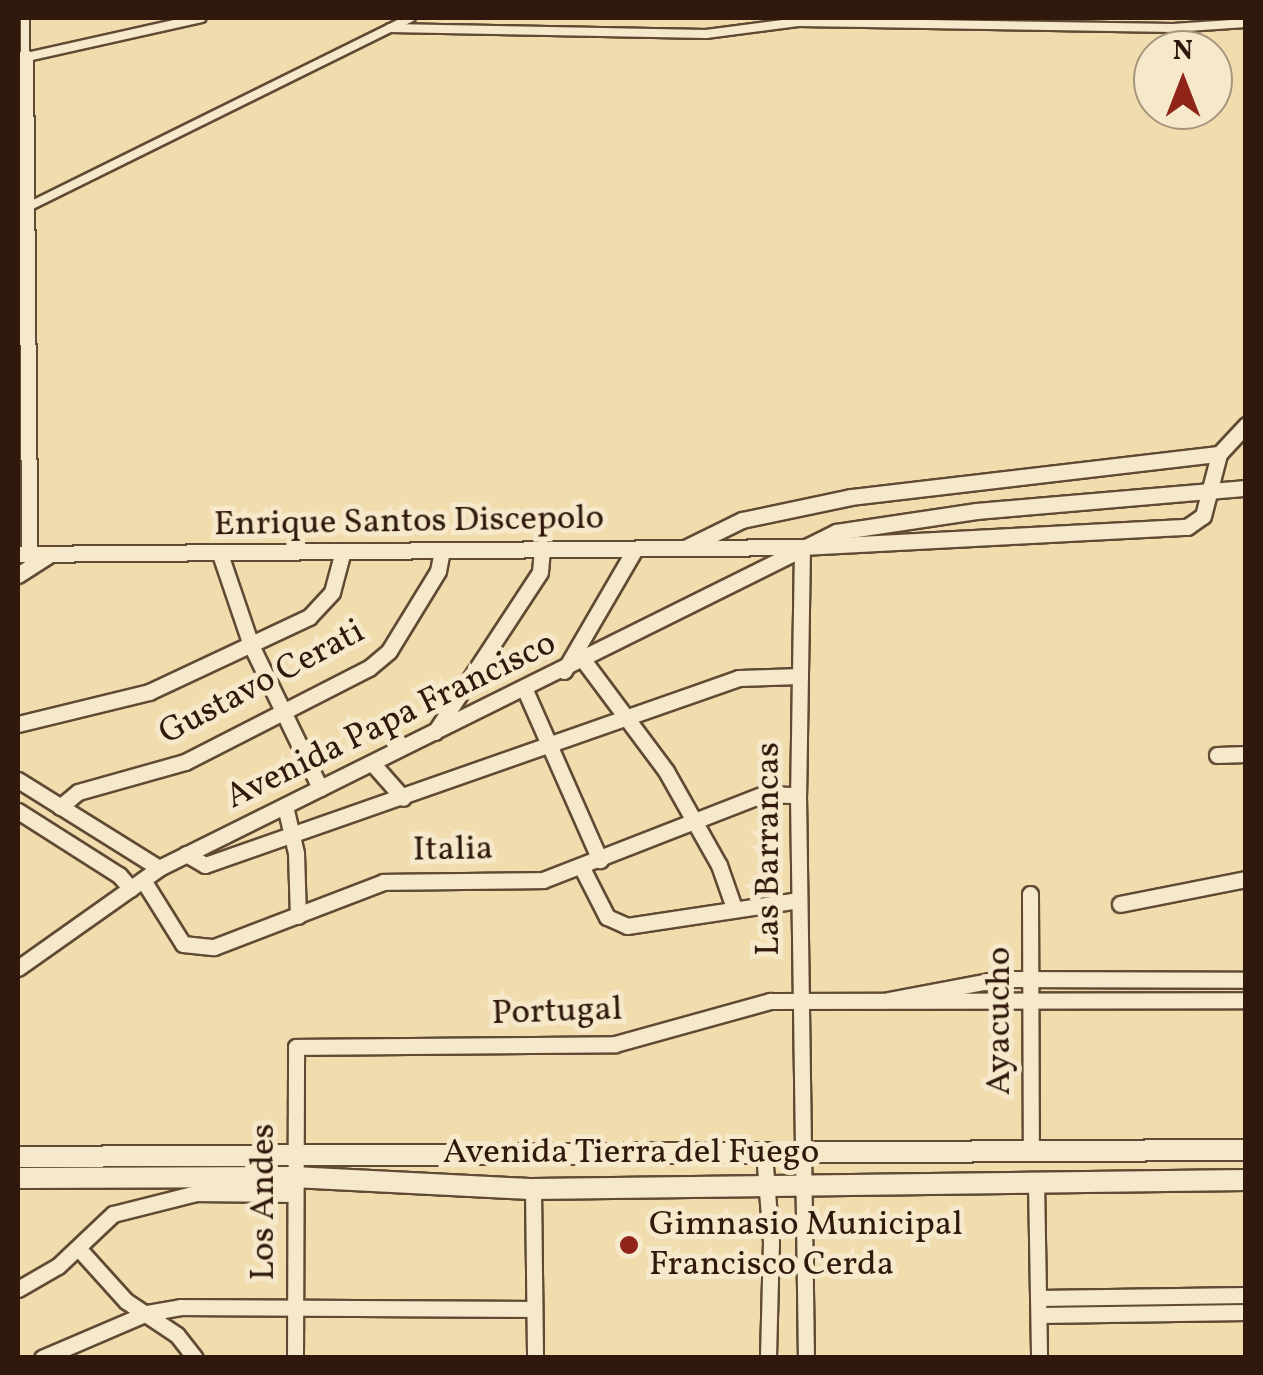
<!DOCTYPE html>
<style>
body{margin:0}
#map{position:relative;width:1263px;height:1375px;overflow:hidden;background:#f1dcae;font-family:Vollkorn,serif}
div>[style]{position:absolute}
.roads{filter:drop-shadow(2px 0 #604a34) drop-shadow(-2px 0 #604a34) drop-shadow(0 2px #604a34) drop-shadow(0 -2px #604a34)}
.service>*{height:8px;margin:-4px;padding:0 4px;transform-origin:4px;border-radius:4px;background:#f6e8ca}
.minor>*{height:15px;margin:-7.5px;padding:0 7.5px;transform-origin:7.5px;border-radius:7.5px;background:#f6e8ca}
.tertiary>*{height:20px;margin:-10px;padding:0 10px;transform-origin:10px;border-radius:10px;background:#f6e8ca}
.dots>*{width:28px;height:28px;translate:-50% -50%;box-sizing:border-box;border:5px solid #f6e8ca;border-radius:50%}
span{translate:-50% -50%;white-space:nowrap;text-align:center;line-height:1.15;-webkit-text-stroke:10px #f6e8ca;paint-order:stroke}
.street-label{font-size:35px;color:#30190c}
.poi-label{font-size:35px;color:#30190c}
.left{translate:0 -50%;text-align:left}
.frame{position:absolute;inset:0;border:20px solid #30190c;pointer-events:none}
.north{position:absolute;left:1133px;top:30px;width:100px;height:100px;box-sizing:border-box;background:#f6e8ca;border:2px solid #a7957e;border-radius:50%;rotate:0deg;font-size:28px;font-weight:700;line-height:40px;text-align:center;color:#30190c}
.north::after{content:'';display:block;margin:auto;width:35px;height:45px;background:#8f2418;clip-path:polygon(50% 0,100% 100%,50% 72%,0 100%)}
</style>
<div id="map">
<div class="roads">
<div class="service">
<i style="left:25px;top:18px;width:39px;rotate:90deg"></i>
<i style="left:390px;top:28px;width:316px;rotate:1.1deg"></i>
<i style="left:706px;top:34px;width:93px;rotate:-7.4deg"></i>
<i style="left:798px;top:22px;width:375px;rotate:0.9deg"></i>
<i style="left:1173px;top:28px;width:73px;rotate:-3.9deg"></i>
<i style="left:18px;top:59px;width:188px;rotate:-12.6deg"></i>
<i style="left:28px;top:207px;width:427px;rotate:-26.3deg"></i>
</div>
<div class="minor">
<i style="left:25px;top:57px;width:498px;rotate:89.5deg"></i>
<i style="left:802px;top:547px;width:248px;rotate:90.9deg"></i>
<i style="left:798px;top:795px;width:563px;rotate:89.19deg"></i>
<i style="left:685px;top:548px;width:64px;rotate:-26.2deg"></i>
<i style="left:742px;top:520px;width:111px;rotate:-11.9deg"></i>
<i style="left:851px;top:497px;width:371px;rotate:-6.7deg"></i>
<i style="left:18px;top:554px;width:784px;rotate:-0.51deg"></i>
<i style="left:802px;top:547px;width:386px;rotate:-3deg"></i>
<i style="left:1187px;top:527px;width:19px;rotate:-35deg"></i>
<i style="left:1203px;top:516px;width:64px;rotate:-75.5deg"></i>
<i style="left:1219px;top:454px;width:40px;rotate:-47deg"></i>
<i style="left:220px;top:554px;width:96px;rotate:71.2deg"></i>
<i style="left:251px;top:645px;width:159px;rotate:64.2deg"></i>
<i style="left:18px;top:575px;width:35px;rotate:-33deg"></i>
<i style="left:584px;top:661px;width:137px;rotate:53.3deg"></i>
<i style="left:666px;top:771px;width:108px;rotate:60.6deg"></i>
<i style="left:719px;top:865px;width:42px;rotate:70.7deg"></i>
<i style="left:564px;top:671px;width:141px;rotate:-59.8deg"></i>
<i style="left:525px;top:690px;width:186px;rotate:66.2deg"></i>
<i style="left:18px;top:724px;width:135px;rotate:-13.7deg"></i>
<i style="left:149px;top:692px;width:177px;rotate:-25.1deg"></i>
<i style="left:309px;top:617px;width:34px;rotate:-47deg"></i>
<i style="left:332px;top:592px;width:39px;rotate:-75deg"></i>
<i style="left:435px;top:732px;width:191px;rotate:-56.7deg"></i>
<i style="left:540px;top:572px;width:25px;rotate:-85deg"></i>
<i style="left:1217px;top:755px;width:29px;rotate:-2deg"></i>
<i style="left:373px;top:764px;width:45px;rotate:48.6deg"></i>
<i style="left:18px;top:780px;width:166px;rotate:32deg"></i>
<i style="left:285px;top:806px;width:48px;rotate:76.8deg"></i>
<i style="left:296px;top:853px;width:63px;rotate:88.2deg"></i>
<i style="left:60px;top:807px;width:23px;rotate:-40deg"></i>
<i style="left:78px;top:792px;width:111px;rotate:-15.7deg"></i>
<i style="left:185px;top:762px;width:207px;rotate:-27.1deg"></i>
<i style="left:369px;top:668px;width:26px;rotate:-40deg"></i>
<i style="left:389px;top:651px;width:94px;rotate:-58.5deg"></i>
<i style="left:438px;top:571px;width:20px;rotate:-79deg"></i>
<i style="left:18px;top:811px;width:120px;rotate:32.4deg"></i>
<i style="left:119px;top:875px;width:18px;rotate:49deg"></i>
<i style="left:186px;top:854px;width:22px;rotate:30deg"></i>
<i style="left:205px;top:865px;width:566px;rotate:-19.3deg"></i>
<i style="left:739px;top:678px;width:61px;rotate:-1.9deg"></i>
<i style="left:582px;top:868px;width:55px;rotate:63deg"></i>
<i style="left:607px;top:917px;width:22px;rotate:24deg"></i>
<i style="left:627px;top:926px;width:174px;rotate:-8.6deg"></i>
<i style="left:143px;top:880px;width:75px;rotate:58deg"></i>
<i style="left:183px;top:944px;width:31px;rotate:6deg"></i>
<i style="left:214px;top:947px;width:181px;rotate:-21deg"></i>
<i style="left:383px;top:882px;width:160px;rotate:-0.7deg"></i>
<i style="left:543px;top:880px;width:237px;rotate:-21.3deg"></i>
<i style="left:764px;top:794px;width:34px;rotate:2deg"></i>
<i style="left:1030px;top:894px;width:255px;rotate:89.8deg"></i>
<i style="left:1120px;top:904px;width:128px;rotate:-11.2deg"></i>
<i style="left:18px;top:968px;width:173px;rotate:-35.3deg"></i>
<i style="left:159px;top:868px;width:756px;rotate:-26.4deg"></i>
<i style="left:836px;top:532px;width:142px;rotate:-8.5deg"></i>
<i style="left:976px;top:511px;width:271px;rotate:-4.9deg"></i>
<i style="left:888px;top:1000px;width:113px;rotate:-10.7deg"></i>
<i style="left:999px;top:979px;width:247px;rotate:0.2deg"></i>
<i style="left:764px;top:1153px;width:89px;rotate:85.5deg"></i>
<i style="left:771px;top:1242px;width:116px;rotate:91.5deg"></i>
<i style="left:1036px;top:1181px;width:177px;rotate:89deg"></i>
<i style="left:533px;top:1189px;width:169px;rotate:89.3deg"></i>
<i style="left:79px;top:1249px;width:70px;rotate:47.9deg"></i>
<i style="left:126px;top:1301px;width:61px;rotate:33.7deg"></i>
<i style="left:177px;top:1335px;width:29px;rotate:52deg"></i>
<i style="left:18px;top:1289px;width:46px;rotate:-29.9deg"></i>
<i style="left:58px;top:1266px;width:76px;rotate:-43.4deg"></i>
<i style="left:113px;top:1214px;width:86px;rotate:-14.2deg"></i>
<i style="left:196px;top:1193px;width:98px;rotate:0.6deg"></i>
<i style="left:1038px;top:1298px;width:208px;rotate:-0.8deg"></i>
<i style="left:1039px;top:1315px;width:207px;rotate:-0.8deg"></i>
<i style="left:42px;top:1358px;width:114px;rotate:-23.2deg"></i>
<i style="left:147px;top:1313px;width:34px;rotate:-10deg"></i>
<i style="left:180px;top:1307px;width:352px;rotate:0.3deg"></i>
<i style="left:295px;top:1358px;width:311px;rotate:-89.8deg"></i>
<i style="left:296px;top:1047px;width:319px;rotate:-0.5deg"></i>
<i style="left:615px;top:1044px;width:161px;rotate:-15.5deg"></i>
<i style="left:770px;top:1001px;width:476px;rotate:-0.1deg"></i>
</div>
<div class="tertiary">
<i style="left:18px;top:1157px;width:1228px;rotate:-0.33deg"></i>
<i style="left:18px;top:1178px;width:275px;rotate:-0.2deg"></i>
<i style="left:293px;top:1177px;width:240px;rotate:2.9deg"></i>
<i style="left:533px;top:1189px;width:713px;rotate:-0.72deg"></i>
</div>
</div>
<div class="dots">
<i style="left:629px;top:1245px;background:#8f2418"></i>
</div>
<div class="street-label">
<span style="left:409px;top:522px;rotate:-1deg">Enrique Santos Discepolo</span>
<span style="left:262px;top:683px;rotate:-28deg">Gustavo Cerati</span>
<span style="left:391px;top:721px;rotate:-26deg">Avenida Papa Francisco</span>
<span style="left:769px;top:849px;rotate:-90deg">Las Barrancas</span>
<span style="left:453px;top:850px;rotate:-1deg">Italia</span>
<span style="left:557px;top:1012px;rotate:-2deg">Portugal</span>
<span style="left:1000px;top:1021px;rotate:-90deg">Ayacucho</span>
<span style="left:631px;top:1153px">Avenida Tierra del Fuego</span>
<span style="left:264px;top:1202px;rotate:-90deg">Los Andes</span>
</div>
<div class="poi-label">
<span class="left" style="left:649px;top:1245px">Gimnasio Municipal<br>Francisco Cerda</span>
</div>
<div class="frame"></div>
<div class="north">N</div>
</div>
